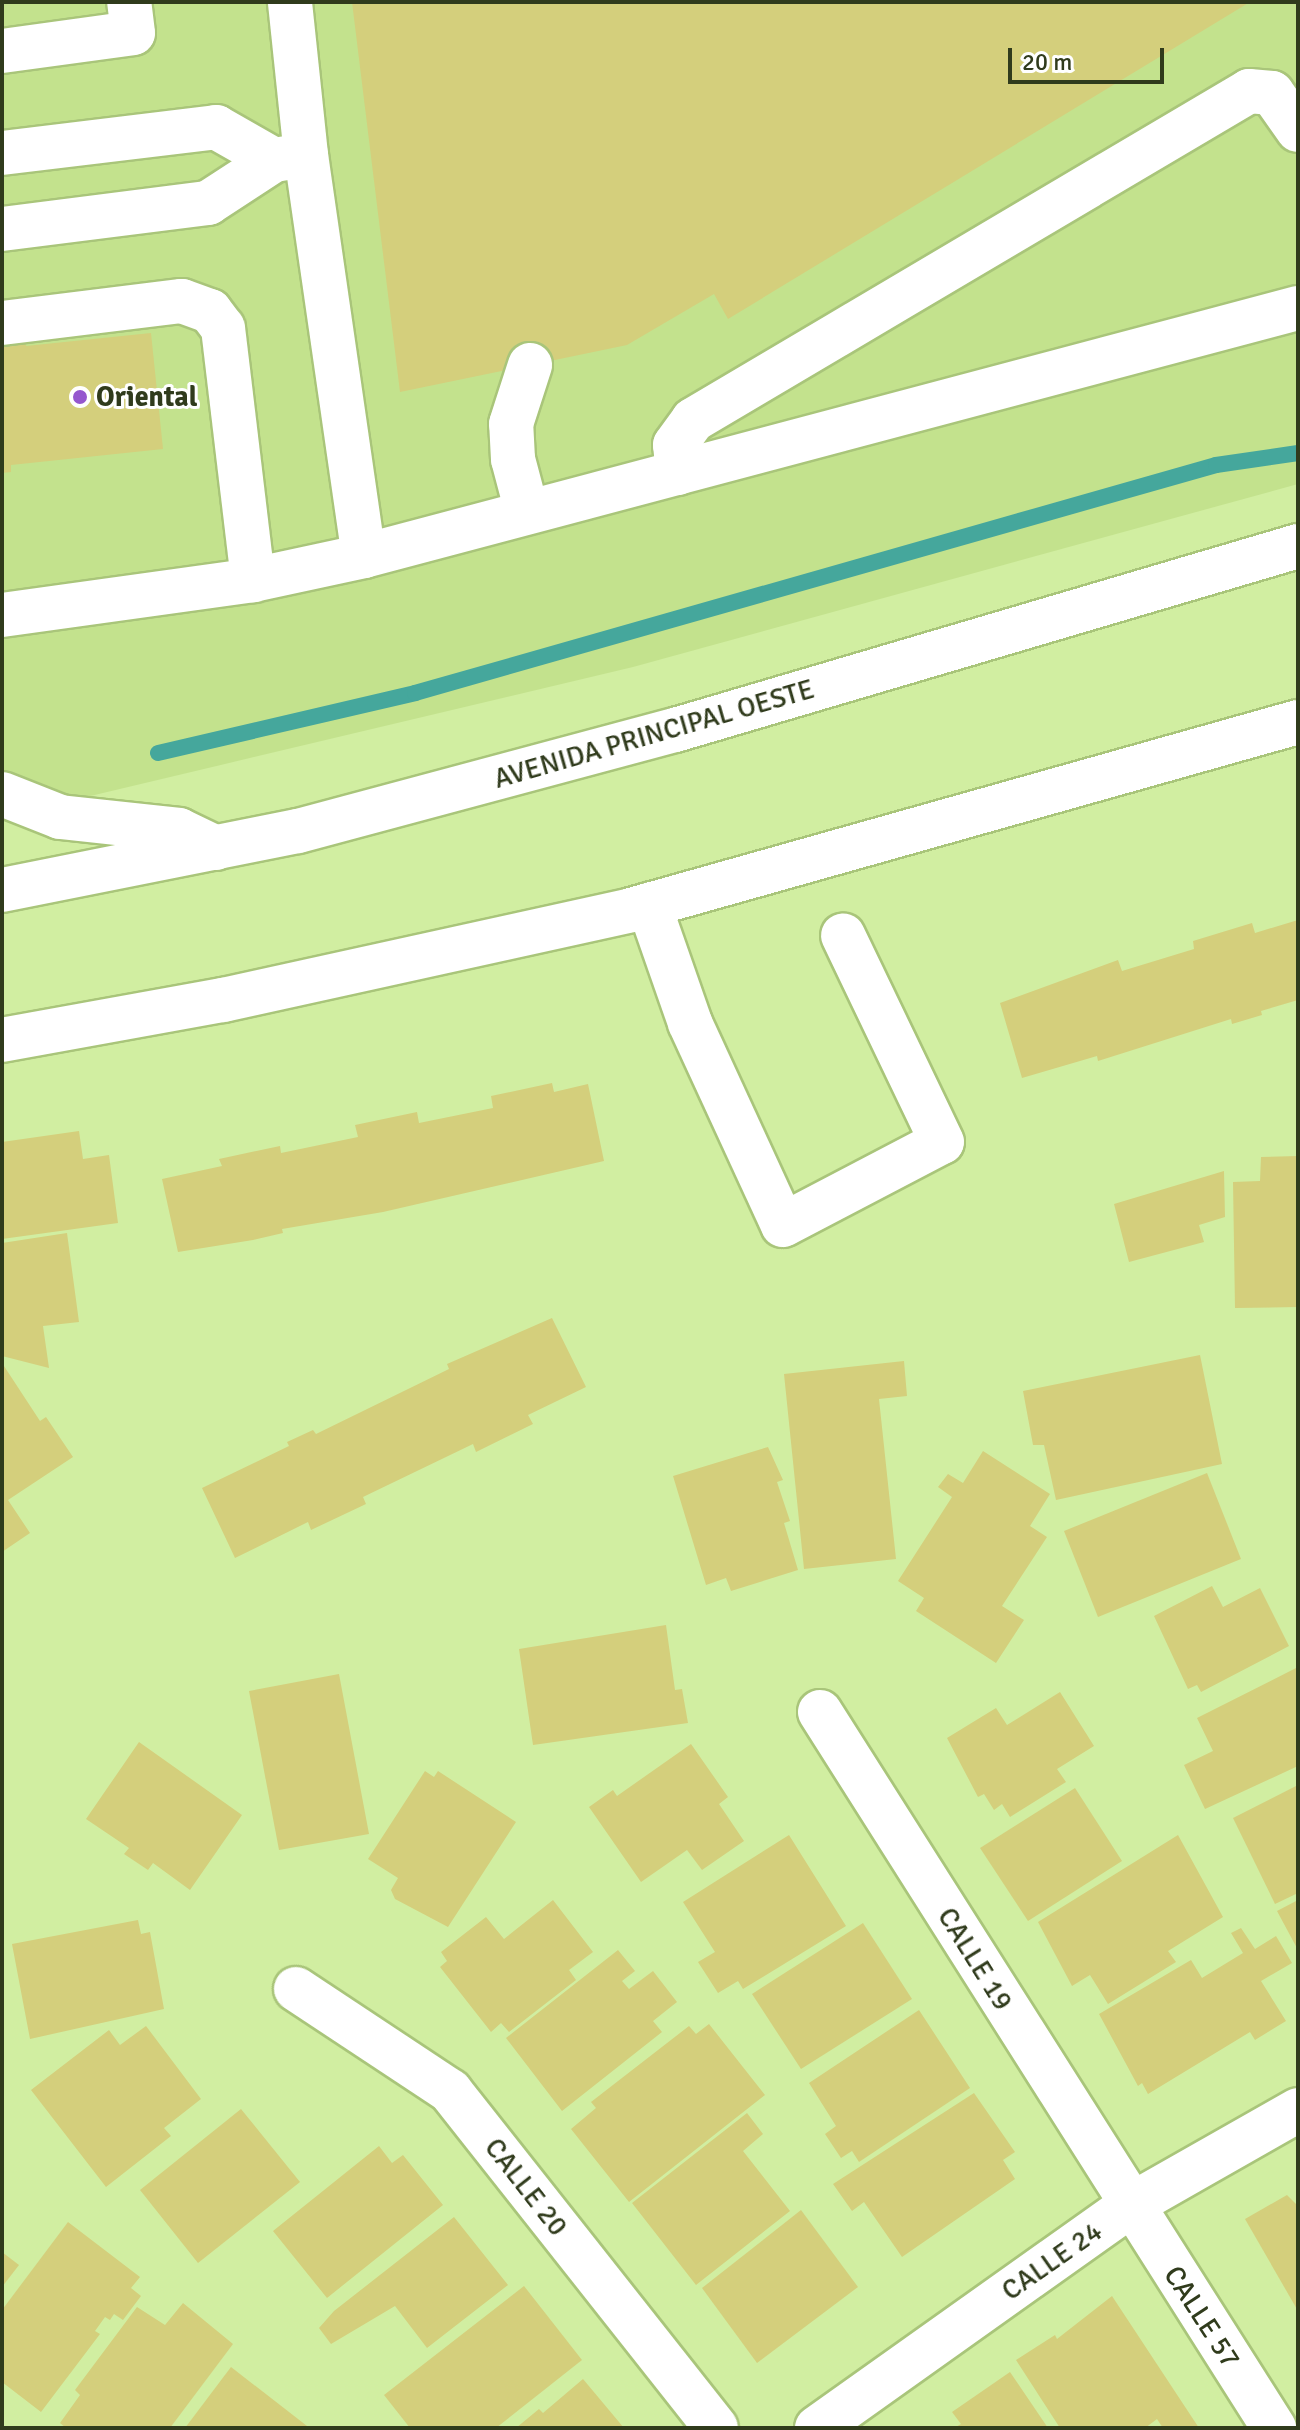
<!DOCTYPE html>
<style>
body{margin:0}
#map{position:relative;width:1300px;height:2430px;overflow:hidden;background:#d1eea1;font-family:Signika,sans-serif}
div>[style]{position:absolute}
.built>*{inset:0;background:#c3e28d}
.stream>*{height:16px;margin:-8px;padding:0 8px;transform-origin:8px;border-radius:8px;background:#45a79c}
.building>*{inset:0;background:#d4cf7c}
.roads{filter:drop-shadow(2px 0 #a9c57a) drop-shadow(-2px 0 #a9c57a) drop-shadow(0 2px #a9c57a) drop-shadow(0 -2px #a9c57a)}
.minor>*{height:44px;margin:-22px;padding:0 22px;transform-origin:22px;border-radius:22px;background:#fff}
.major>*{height:44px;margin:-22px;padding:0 22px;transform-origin:22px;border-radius:22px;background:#fff}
.dots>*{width:22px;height:22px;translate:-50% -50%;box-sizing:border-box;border:4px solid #fff;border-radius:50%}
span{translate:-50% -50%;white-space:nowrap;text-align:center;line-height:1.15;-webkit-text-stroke:6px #fff;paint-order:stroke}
.poi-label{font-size:28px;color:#303b1c;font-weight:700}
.left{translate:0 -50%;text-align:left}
.street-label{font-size:28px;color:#303b1c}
.frame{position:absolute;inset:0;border:4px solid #303b1c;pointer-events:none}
.scale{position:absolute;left:1008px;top:48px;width:156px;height:36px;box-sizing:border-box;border:4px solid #303b1c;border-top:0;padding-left:10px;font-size:24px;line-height:28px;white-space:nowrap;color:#303b1c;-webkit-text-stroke:6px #fff;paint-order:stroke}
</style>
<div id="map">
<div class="built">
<i style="clip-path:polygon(2px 2px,1298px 2px,1298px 484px,633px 667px,2px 817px)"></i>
</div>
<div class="stream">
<i style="left:158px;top:753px;width:264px;rotate:-13.1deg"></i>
<i style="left:415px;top:693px;width:833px;rotate:-15.89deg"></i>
<i style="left:1216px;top:465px;width:83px;rotate:-8.3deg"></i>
</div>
<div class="building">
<i style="clip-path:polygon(352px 2px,1250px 2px,728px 319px,714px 294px,627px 345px,400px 392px)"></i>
<i style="clip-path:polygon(151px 333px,163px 449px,11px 465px,11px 472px,2px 473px,2px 341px,25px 339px,26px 346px)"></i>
<i style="clip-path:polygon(1298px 920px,1298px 1000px,1261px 1011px,1262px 1015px,1232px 1024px,1231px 1019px,1098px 1061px,1097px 1056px,1022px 1078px,1000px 1003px,1118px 960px,1122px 971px,1194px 949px,1193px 941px,1252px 923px,1255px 933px)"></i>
<i style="clip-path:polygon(552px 1083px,554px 1092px,588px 1084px,604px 1161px,383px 1212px,282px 1229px,283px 1233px,253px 1240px,178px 1252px,162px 1179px,222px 1166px,219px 1159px,280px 1146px,281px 1153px,358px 1137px,355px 1125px,417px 1112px,419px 1123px,493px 1108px,491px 1096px)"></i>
<i style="clip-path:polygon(79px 1131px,83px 1159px,109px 1155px,118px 1223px,2px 1239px,2px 1142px)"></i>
<i style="clip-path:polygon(1298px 1156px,1298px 1307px,1235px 1308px,1233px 1182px,1260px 1181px,1261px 1157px)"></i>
<i style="clip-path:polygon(1224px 1171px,1225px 1217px,1199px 1225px,1204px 1242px,1129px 1262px,1114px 1204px)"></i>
<i style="clip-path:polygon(67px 1233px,79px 1322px,43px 1326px,49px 1368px,2px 1356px,2px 1243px)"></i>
<i style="clip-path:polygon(552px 1318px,586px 1387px,528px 1415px,533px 1424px,476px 1452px,473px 1444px,363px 1497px,366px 1504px,311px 1530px,308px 1522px,235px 1558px,202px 1488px,289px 1446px,287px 1442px,313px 1430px,316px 1434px,449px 1369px,447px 1364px)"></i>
<i style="clip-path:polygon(1200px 1355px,1222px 1464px,1056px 1500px,1044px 1445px,1033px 1445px,1023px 1391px)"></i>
<i style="clip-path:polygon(904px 1361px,907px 1396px,879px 1399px,896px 1559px,804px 1569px,784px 1374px)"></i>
<i style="clip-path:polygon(2px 1363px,40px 1421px,46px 1417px,73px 1457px,8px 1500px,30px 1533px,2px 1552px)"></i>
<i style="clip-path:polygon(768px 1447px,783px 1480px,777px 1482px,790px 1521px,784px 1523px,798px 1570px,731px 1591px,726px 1578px,706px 1585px,673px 1476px)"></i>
<i style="clip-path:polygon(983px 1451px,1050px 1494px,1030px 1526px,1047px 1537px,1002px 1606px,1024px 1620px,996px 1663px,916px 1611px,924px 1598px,898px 1581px,952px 1497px,938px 1487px,948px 1474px,963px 1483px)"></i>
<i style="clip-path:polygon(1207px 1473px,1241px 1559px,1098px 1617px,1064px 1531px)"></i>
<i style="clip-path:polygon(1212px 1586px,1223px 1607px,1260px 1588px,1289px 1646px,1201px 1692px,1197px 1685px,1188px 1689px,1154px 1616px)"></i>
<i style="clip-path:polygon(666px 1625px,675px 1690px,682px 1689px,688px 1723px,533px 1745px,519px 1649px)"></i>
<i style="clip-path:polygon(1298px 1667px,1298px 1766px,1205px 1809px,1184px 1765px,1213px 1751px,1197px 1718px)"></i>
<i style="clip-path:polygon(339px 1674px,369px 1834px,279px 1850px,249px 1691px)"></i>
<i style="clip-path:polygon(1060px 1692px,1094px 1746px,1057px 1769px,1066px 1782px,1010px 1817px,1002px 1804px,994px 1810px,984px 1794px,978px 1797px,947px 1738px,996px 1708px,1007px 1725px)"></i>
<i style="clip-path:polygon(139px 1742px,242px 1815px,190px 1890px,153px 1863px,148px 1870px,124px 1854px,129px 1848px,86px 1819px)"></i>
<i style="clip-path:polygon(691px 1744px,728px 1797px,719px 1804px,744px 1841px,702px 1870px,687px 1850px,641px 1882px,589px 1807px,613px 1790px,617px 1796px)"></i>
<i style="clip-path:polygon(425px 1771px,434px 1777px,438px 1771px,516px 1822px,448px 1927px,395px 1899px,391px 1890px,398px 1878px,368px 1859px)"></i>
<i style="clip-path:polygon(1298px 1785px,1298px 1893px,1275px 1904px,1233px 1818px)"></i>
<i style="clip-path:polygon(1075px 1788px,1122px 1861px,1028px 1921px,980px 1848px)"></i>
<i style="clip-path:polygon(789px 1835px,846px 1926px,743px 1989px,738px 1981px,718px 1993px,698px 1962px,715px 1952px,683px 1902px)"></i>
<i style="clip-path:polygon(1178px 1835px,1223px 1917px,1168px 1951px,1176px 1962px,1108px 2004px,1090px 1975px,1072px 1986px,1038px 1922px)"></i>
<i style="clip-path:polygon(553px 1900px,593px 1952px,569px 1970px,576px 1980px,509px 2032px,501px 2023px,491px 2032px,440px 1967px,447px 1961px,441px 1952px,486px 1917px,504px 1939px)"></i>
<i style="clip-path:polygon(1298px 1900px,1298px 1950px,1277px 1911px)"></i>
<i style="clip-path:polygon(138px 1920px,141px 1934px,150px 1932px,164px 2009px,30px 2039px,12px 1944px)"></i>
<i style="clip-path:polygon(863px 1923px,912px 1999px,801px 2069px,752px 1994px)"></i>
<i style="clip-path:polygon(1241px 1928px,1255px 1949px,1276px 1936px,1292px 1963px,1261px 1981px,1286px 2021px,1255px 2040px,1250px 2032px,1148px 2094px,1142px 2083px,1138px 2086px,1099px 2014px,1191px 1960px,1202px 1978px,1243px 1953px,1231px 1933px)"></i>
<i style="clip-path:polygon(618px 1950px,635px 1971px,622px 1981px,629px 1989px,653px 1971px,677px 2002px,653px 2021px,662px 2032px,562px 2111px,506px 2038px)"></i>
<i style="clip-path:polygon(919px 2010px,970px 2088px,859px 2162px,852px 2151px,841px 2158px,825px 2134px,836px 2126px,809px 2083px)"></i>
<i style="clip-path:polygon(709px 2024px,765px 2095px,629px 2202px,571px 2129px,596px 2108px,591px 2102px,689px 2026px,696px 2034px)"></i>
<i style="clip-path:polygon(146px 2026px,201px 2099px,164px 2128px,171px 2136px,106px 2187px,31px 2090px,109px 2030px,120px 2045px)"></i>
<i style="clip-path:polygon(974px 2093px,1015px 2152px,1003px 2160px,1015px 2179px,902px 2257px,864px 2202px,852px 2211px,833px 2184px)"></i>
<i style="clip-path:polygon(241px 2109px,300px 2182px,198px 2263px,140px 2190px)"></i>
<i style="clip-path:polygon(747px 2113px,763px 2134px,743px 2151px,790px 2211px,696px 2285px,632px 2203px)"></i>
<i style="clip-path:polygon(379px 2146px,392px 2163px,403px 2155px,443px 2205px,327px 2298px,273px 2231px)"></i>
<i style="clip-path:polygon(1287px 2195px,1298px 2206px,1298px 2311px,1245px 2219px)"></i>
<i style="clip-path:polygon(801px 2210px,858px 2287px,757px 2363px,702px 2288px)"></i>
<i style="clip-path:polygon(454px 2217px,508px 2285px,427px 2348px,395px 2306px,331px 2344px,319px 2328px,334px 2311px)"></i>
<i style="clip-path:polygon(68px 2222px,140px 2277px,131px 2288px,141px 2296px,123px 2320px,114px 2314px,110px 2320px,105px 2317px,95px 2331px,100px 2334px,41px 2412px,2px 2382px,2px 2310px)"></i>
<i style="clip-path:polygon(2px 2252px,19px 2265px,2px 2287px)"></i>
<i style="clip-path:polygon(524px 2286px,582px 2360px,496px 2428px,410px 2428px,384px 2395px)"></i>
<i style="clip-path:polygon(1112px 2296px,1199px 2428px,1163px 2428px,1157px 2419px,1145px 2428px,1060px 2428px,1016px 2360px,1055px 2335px,1057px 2339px)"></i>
<i style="clip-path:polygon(183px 2303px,233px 2344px,170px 2428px,66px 2428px,60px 2423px,80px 2395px,75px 2390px,137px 2307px,165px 2325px)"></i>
<i style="clip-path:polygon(231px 2367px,307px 2426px,306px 2428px,185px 2428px)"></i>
<i style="clip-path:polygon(1010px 2372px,1048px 2428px,954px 2428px,961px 2424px,952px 2412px)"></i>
<i style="clip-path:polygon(583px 2379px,624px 2428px,516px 2428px,539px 2409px,543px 2413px)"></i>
</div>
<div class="roads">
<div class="minor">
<i style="left:2px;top:51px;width:132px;rotate:-7.8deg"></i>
<i style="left:133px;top:33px;width:31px;rotate:-97deg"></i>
<i style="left:2px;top:153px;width:216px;rotate:-6.9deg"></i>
<i style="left:216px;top:127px;width:67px;rotate:29.6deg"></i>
<i style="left:306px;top:155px;width:405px;rotate:81.8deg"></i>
<i style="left:364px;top:556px;width:966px;rotate:-14.87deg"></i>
<i style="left:2px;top:229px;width:208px;rotate:-7.2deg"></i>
<i style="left:208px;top:203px;width:79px;rotate:-33.1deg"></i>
<i style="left:274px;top:160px;width:32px;rotate:-9deg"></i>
<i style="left:306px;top:155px;width:154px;rotate:-96deg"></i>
<i style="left:2px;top:323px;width:181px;rotate:-7deg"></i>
<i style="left:182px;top:301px;width:30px;rotate:20deg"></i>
<i style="left:210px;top:311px;width:21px;rotate:53deg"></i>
<i style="left:223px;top:328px;width:254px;rotate:83.2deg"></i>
<i style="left:678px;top:473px;width:28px;rotate:-96deg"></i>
<i style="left:675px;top:445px;width:31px;rotate:-54deg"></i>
<i style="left:693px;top:420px;width:646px;rotate:-30.61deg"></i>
<i style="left:1249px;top:91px;width:23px;rotate:5deg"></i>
<i style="left:1272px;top:93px;width:45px;rotate:54.9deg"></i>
<i style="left:527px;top:512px;width:55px;rotate:-104.8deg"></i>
<i style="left:513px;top:459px;width:35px;rotate:-93deg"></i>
<i style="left:511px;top:424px;width:62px;rotate:-72.1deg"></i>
<i style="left:2px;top:615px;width:253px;rotate:-7.9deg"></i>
<i style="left:253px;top:580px;width:114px;rotate:-12.2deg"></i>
<i style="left:649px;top:905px;width:125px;rotate:70.8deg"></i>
<i style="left:690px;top:1023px;width:222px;rotate:65.3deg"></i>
<i style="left:783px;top:1225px;width:179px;rotate:-27.6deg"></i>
<i style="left:942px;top:1142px;width:229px;rotate:-115.6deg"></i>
<i style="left:820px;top:1712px;width:848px;rotate:57.62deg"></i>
<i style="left:296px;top:1989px;width:185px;rotate:33.5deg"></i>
<i style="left:450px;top:2091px;width:429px;rotate:51.7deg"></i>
<i style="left:817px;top:2428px;width:385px;rotate:-35.4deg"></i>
<i style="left:1131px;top:2205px;width:192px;rotate:-29.6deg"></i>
</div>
<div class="major">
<i style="left:2px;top:794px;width:62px;rotate:21.6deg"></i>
<i style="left:60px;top:817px;width:120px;rotate:6.2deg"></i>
<i style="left:179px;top:830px;width:41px;rotate:25.9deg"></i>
<i style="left:2px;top:890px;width:302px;rotate:-11.3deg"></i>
<i style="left:298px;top:831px;width:390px;rotate:-15deg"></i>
<i style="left:675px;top:730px;width:650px;rotate:-16.45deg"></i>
<i style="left:2px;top:1040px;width:225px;rotate:-10.3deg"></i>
<i style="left:223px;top:1000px;width:418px;rotate:-12.4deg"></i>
<i style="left:631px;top:910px;width:693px;rotate:-15.74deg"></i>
</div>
</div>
<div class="dots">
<i style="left:80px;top:397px;background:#9557ce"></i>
</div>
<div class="poi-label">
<span class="left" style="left:96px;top:397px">Oriental</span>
</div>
<div class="street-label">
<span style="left:654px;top:734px;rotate:-16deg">AVENIDA PRINCIPAL OESTE</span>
<span style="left:975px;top:1959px;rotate:58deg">CALLE 19</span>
<span style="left:526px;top:2187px;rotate:52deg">CALLE 20</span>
<span style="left:1052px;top:2261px;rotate:-35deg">CALLE 24</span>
<span style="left:1202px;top:2317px;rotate:57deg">CALLE 57</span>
</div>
<div class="frame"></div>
<div class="scale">20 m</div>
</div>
